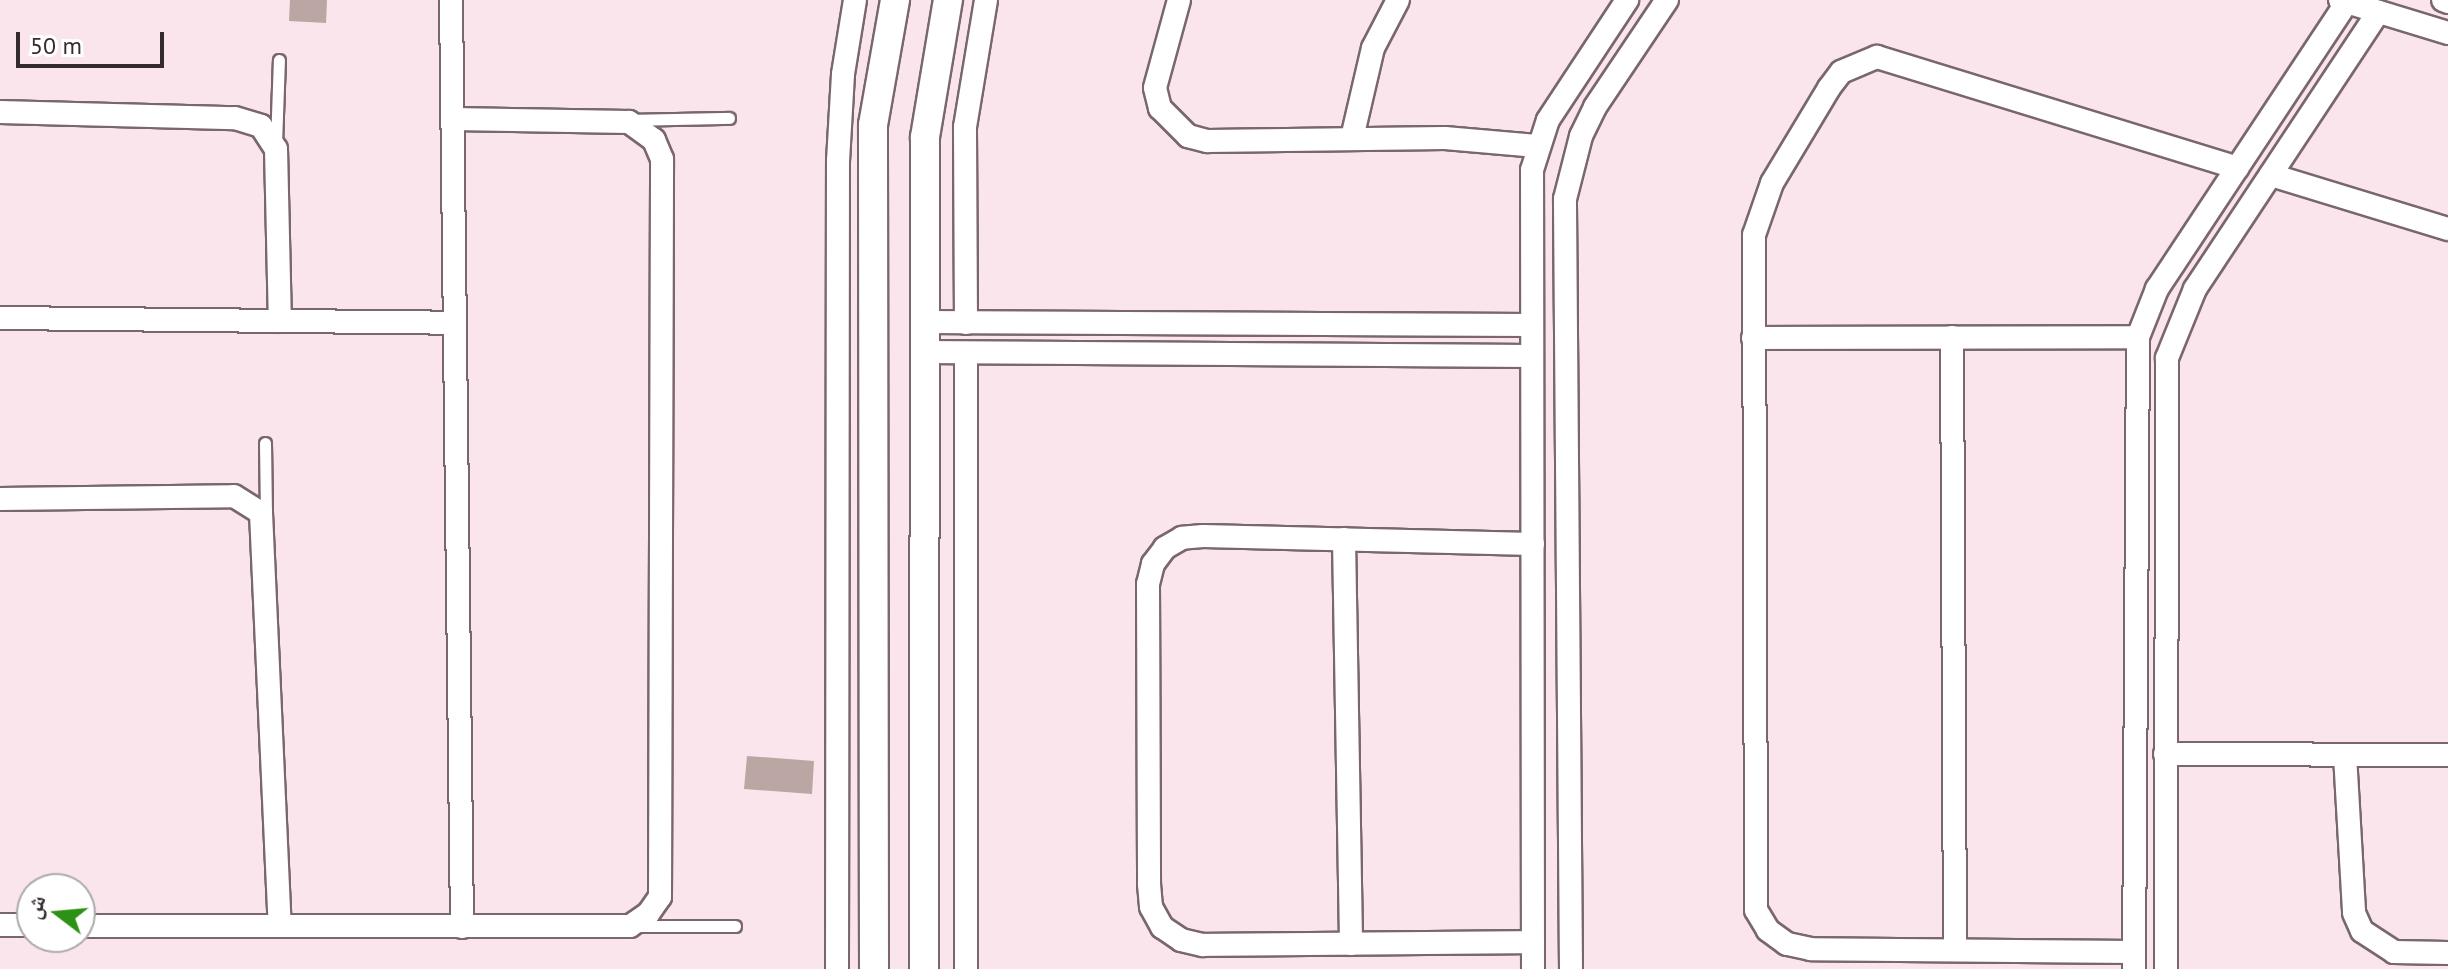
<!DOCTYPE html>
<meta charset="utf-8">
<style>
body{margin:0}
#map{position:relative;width:2448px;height:969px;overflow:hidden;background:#fae5ec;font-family:"PT Sans","Noto Naskh Arabic",sans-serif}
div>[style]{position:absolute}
.building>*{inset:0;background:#bba6a4}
.roads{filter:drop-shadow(2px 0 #79676d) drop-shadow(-2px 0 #79676d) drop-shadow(0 2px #79676d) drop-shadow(0 -2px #79676d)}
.service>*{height:11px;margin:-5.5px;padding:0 5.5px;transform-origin:5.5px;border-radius:5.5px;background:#fff}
.minor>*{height:22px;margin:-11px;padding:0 11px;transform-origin:11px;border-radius:11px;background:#fff}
.tertiary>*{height:28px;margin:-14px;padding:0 14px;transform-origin:14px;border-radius:14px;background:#fff}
span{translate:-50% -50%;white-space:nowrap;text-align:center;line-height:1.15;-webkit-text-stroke:8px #fff;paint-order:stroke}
.north{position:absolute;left:16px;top:873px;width:80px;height:80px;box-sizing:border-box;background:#fff;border:2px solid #adaaab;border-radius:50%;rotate:286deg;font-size:22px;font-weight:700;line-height:32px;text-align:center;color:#332b2e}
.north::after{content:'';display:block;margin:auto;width:28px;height:36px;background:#2c9215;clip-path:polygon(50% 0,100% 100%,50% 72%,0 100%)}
.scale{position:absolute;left:16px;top:32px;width:148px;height:36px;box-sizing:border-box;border:4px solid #332b2e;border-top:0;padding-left:10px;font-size:24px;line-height:28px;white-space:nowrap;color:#332b2e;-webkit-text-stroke:6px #fff;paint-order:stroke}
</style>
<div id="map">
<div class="building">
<i style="clip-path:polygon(290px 0,327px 0,326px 23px,289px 21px)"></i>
<i style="clip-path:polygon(747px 756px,814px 761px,812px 794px,744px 789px)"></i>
</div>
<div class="roads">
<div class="service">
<i style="left:632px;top:120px;width:97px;rotate:-1.2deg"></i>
<i style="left:276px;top:144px;width:84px;rotate:-88deg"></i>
<i style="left:265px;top:443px;width:73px;rotate:89.2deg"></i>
<i style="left:638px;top:926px;width:97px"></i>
</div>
<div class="minor">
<i style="left:451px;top:0;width:927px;rotate:89.32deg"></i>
<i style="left:1179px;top:0;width:91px;rotate:105.3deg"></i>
<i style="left:1155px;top:88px;width:21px;rotate:76deg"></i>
<i style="left:1160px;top:108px;width:40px;rotate:45deg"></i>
<i style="left:1188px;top:136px;width:20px;rotate:15deg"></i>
<i style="left:1207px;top:141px;width:238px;rotate:-0.7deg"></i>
<i style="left:1445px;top:138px;width:92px;rotate:5deg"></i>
<i style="left:2340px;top:0;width:113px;rotate:17deg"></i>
<i style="left:2443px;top:0;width:5px;rotate:22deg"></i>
<i style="left:0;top:112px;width:235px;rotate:1.5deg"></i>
<i style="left:235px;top:118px;width:27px;rotate:17deg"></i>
<i style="left:261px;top:126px;width:27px;rotate:57deg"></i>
<i style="left:276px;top:149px;width:172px;rotate:88.7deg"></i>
<i style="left:1352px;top:138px;width:92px;rotate:-76.9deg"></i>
<i style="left:1373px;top:48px;width:54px;rotate:-62.5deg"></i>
<i style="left:2271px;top:175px;width:185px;rotate:17deg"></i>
<i style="left:0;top:318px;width:455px;rotate:0.6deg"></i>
<i style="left:923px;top:322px;width:609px;rotate:0.28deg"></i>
<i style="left:966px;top:323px;width:196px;rotate:-90.3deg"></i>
<i style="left:965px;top:127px;width:129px;rotate:-80.6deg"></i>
<i style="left:1952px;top:337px;width:613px;rotate:89.72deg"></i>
<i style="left:1753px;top:338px;width:385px;rotate:-0.1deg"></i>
<i style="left:923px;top:352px;width:609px;rotate:0.38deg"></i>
<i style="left:0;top:499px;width:234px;rotate:-0.7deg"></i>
<i style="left:234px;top:496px;width:32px;rotate:32deg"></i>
<i style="left:261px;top:513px;width:413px;rotate:87.4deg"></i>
<i style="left:1344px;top:539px;width:405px;rotate:89deg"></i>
<i style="left:1533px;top:544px;width:330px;rotate:-178.6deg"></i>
<i style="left:1203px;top:536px;width:21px;rotate:175deg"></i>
<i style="left:1182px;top:538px;width:20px;rotate:150deg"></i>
<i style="left:1165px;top:548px;width:20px;rotate:127deg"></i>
<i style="left:1153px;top:564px;width:21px;rotate:104deg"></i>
<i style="left:1148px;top:584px;width:300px;rotate:89.8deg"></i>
<i style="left:1149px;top:884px;width:23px;rotate:85deg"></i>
<i style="left:1151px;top:907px;width:23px;rotate:61deg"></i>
<i style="left:1162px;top:927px;width:23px;rotate:34deg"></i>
<i style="left:1181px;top:940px;width:23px;rotate:13deg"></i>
<i style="left:1203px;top:945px;width:330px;rotate:-0.5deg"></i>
<i style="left:2165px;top:754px;width:283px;rotate:0.2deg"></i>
<i style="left:2345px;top:755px;width:158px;rotate:86.7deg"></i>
<i style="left:2354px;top:913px;width:20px;rotate:66deg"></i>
<i style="left:2362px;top:931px;width:38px;rotate:33deg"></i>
<i style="left:2394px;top:952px;width:54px;rotate:1.1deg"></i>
<i style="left:0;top:925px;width:32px"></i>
<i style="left:80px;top:926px;width:550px"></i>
<i style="left:630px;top:926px;width:22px;rotate:-34deg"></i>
<i style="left:648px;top:914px;width:21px;rotate:-55deg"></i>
<i style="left:660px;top:897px;width:738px;rotate:-89.84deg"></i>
<i style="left:662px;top:159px;width:21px;rotate:-113deg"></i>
<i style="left:654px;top:140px;width:31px;rotate:-144deg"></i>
<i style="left:629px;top:122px;width:176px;rotate:-179deg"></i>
<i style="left:2134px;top:952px;width:323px;rotate:-179.5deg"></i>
<i style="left:1811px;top:949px;width:25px;rotate:-168deg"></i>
<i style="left:1787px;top:944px;width:24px;rotate:-144deg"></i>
<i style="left:1768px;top:930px;width:23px;rotate:-121deg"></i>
<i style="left:1756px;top:910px;width:675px;rotate:-90.17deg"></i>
<i style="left:1754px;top:235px;width:55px;rotate:-70.9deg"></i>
<i style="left:1772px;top:183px;width:111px;rotate:-59deg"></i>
<i style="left:1829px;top:88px;width:20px;rotate:-53deg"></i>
<i style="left:1841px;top:72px;width:39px;rotate:-23deg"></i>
<i style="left:1877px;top:57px;width:377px;rotate:17.1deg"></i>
<i style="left:837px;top:969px;width:808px;rotate:-89.93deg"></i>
<i style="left:838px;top:161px;width:87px;rotate:-86.7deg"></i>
<i style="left:843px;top:74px;width:75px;rotate:-80.8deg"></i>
<i style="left:966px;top:969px;width:616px;rotate:-90deg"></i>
<i style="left:1533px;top:969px;width:799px;rotate:-90.07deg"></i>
<i style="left:1532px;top:170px;width:52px;rotate:-72.3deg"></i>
<i style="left:1548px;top:120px;width:144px;rotate:-56.6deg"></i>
<i style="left:1571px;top:969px;width:770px;rotate:-90.45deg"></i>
<i style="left:1565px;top:199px;width:65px;rotate:-75.7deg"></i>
<i style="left:1581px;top:136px;width:32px;rotate:-64deg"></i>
<i style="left:1595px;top:107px;width:129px;rotate:-56.1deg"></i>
<i style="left:2134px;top:969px;width:632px;rotate:-89.64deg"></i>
<i style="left:2138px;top:337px;width:52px;rotate:-68.4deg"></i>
<i style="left:2157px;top:289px;width:344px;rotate:-56.5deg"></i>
<i style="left:2166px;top:969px;width:611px;rotate:-89.91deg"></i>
<i style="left:2167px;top:358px;width:74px;rotate:-67.9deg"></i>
<i style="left:2195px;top:289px;width:332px;rotate:-56.5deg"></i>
</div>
<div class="tertiary">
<i style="left:874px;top:969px;width:844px;rotate:-90.07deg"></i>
<i style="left:873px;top:125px;width:127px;rotate:-80deg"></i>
<i style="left:924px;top:969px;width:832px;rotate:-89.93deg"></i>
<i style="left:925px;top:137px;width:139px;rotate:-80.5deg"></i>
</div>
</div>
<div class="north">ش</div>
<div class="scale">50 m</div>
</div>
